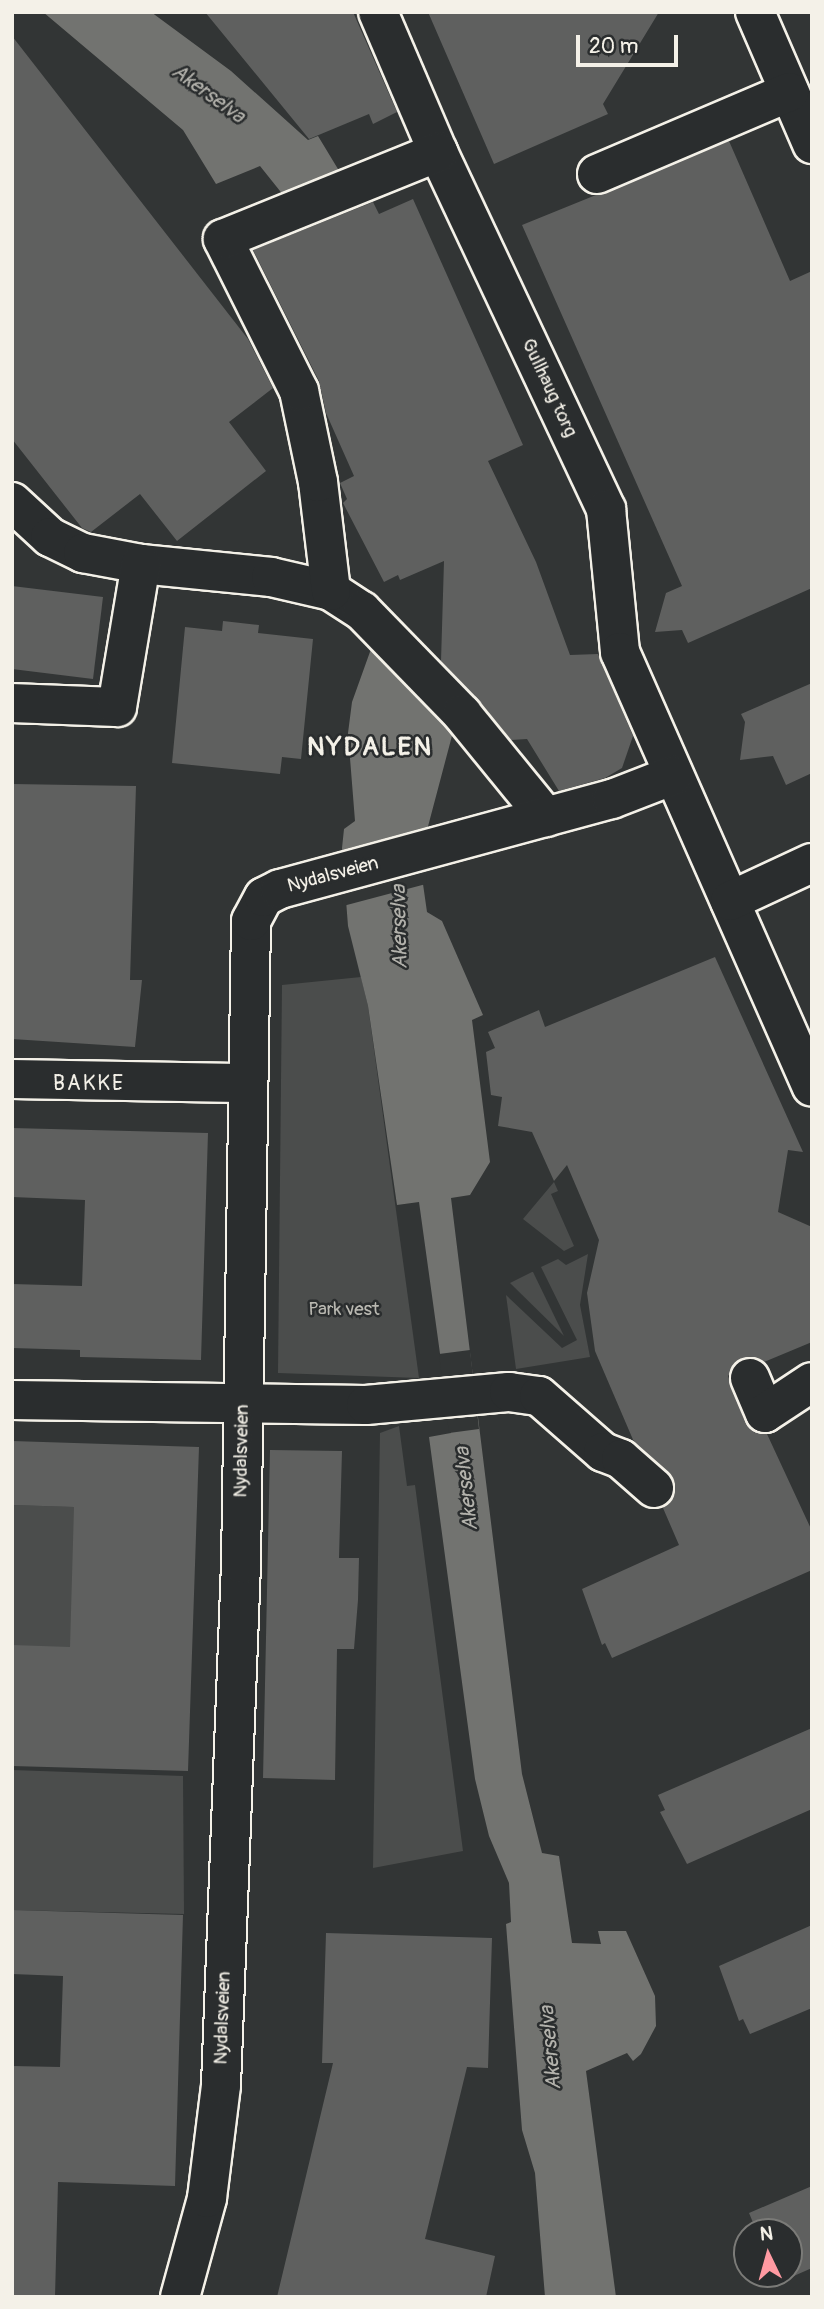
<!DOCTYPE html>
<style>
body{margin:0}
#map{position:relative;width:824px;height:2309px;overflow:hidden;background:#323535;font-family:Pangolin,sans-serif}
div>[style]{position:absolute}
.green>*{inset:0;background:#4b4d4c}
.water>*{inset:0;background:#727370}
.pier>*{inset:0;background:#323535}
.building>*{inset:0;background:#5f605f}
.roads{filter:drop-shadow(2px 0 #f4f1e8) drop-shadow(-2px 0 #f4f1e8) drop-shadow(0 2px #f4f1e8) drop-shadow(0 -2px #f4f1e8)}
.minor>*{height:38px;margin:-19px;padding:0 19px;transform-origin:19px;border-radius:19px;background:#2a2d2e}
span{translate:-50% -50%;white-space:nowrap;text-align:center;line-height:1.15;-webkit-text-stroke:5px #2a2d2e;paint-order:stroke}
.street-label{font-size:19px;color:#f4f1e8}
.park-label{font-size:19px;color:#b9b8b1}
.water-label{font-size:21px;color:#b3b2ac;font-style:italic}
.neighbourhood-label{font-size:21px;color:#f4f1e8;letter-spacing:2px}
.district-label{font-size:26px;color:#f4f1e8;font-weight:700;letter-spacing:2px}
.frame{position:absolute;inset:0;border:14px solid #f4f1e8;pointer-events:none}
.north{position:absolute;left:733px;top:2218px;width:70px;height:70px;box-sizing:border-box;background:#2a2d2e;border:2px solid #7b7b78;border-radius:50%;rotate:355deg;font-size:19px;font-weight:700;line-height:28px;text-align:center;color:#f4f1e8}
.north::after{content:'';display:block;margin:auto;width:24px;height:32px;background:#ff9aa2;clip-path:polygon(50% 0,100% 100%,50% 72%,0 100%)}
.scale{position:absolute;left:576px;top:35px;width:102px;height:32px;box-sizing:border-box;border:4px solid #f4f1e8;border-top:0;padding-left:9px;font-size:21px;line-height:24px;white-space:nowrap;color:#f4f1e8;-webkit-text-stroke:5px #2a2d2e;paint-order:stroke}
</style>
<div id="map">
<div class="green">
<i style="clip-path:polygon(361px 977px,368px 1006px,419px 1378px,278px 1373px,282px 985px)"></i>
<i style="clip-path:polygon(554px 1182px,558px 1191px,551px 1194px,574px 1246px,564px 1251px,523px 1219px)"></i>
<i style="clip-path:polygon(588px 1254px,580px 1305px,590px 1357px,516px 1369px,506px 1295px,562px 1348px,577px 1340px,541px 1267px,558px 1259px,566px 1265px)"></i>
<i style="clip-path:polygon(532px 1272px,533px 1272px,564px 1336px,510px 1283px)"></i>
<i style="clip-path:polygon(399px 1426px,407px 1486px,415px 1485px,463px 1851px,373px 1868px,380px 1433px)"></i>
<i style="clip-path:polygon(12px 1505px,76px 1507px,71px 1649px,12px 1646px)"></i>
<i style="clip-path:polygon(12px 1770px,183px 1776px,184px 1914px,12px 1910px)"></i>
</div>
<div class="water">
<i style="clip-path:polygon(43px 12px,151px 12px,231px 71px,308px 140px,318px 136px,341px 174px,284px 196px,260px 166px,216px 184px,183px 130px)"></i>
<i style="clip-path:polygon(371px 649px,453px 732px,426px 834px,421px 870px,427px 912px,442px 921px,483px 1015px,472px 1020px,490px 1162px,470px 1195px,451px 1198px,522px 1774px,542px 1853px,559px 1856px,572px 1943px,601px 1944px,598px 1931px,626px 1931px,655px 1996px,656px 2026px,641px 2054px,633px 2061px,627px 2053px,586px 2071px,616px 2297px,545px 2297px,535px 2173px,522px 2130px,506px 1924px,511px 1922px,509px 1883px,489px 1836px,475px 1779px,429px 1437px,451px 1433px,419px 1202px,397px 1205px,368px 1006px,348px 926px,342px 848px,344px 829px,355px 821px,348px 733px,352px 702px)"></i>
</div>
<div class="pier">
<i style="clip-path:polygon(432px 826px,426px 884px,343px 906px,339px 851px)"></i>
<i style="clip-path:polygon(470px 1350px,479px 1429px,449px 1433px,439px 1354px)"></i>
</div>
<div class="building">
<i style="clip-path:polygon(205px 12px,353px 12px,397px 112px,373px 124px,369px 114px,309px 139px)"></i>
<i style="clip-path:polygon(428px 12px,659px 12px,603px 104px,608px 114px,494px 164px)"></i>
<i style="clip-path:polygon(12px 36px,248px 339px,273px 388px,229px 422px,266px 471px,177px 541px,140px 494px,91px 532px,82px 528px,12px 439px)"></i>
<i style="clip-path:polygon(729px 141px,790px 281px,812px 271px,812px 588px,688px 643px,682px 630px,655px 632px,666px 593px,682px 586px,522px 225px)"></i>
<i style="clip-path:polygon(413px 199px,523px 445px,488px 461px,536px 562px,570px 655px,598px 654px,633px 736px,622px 768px,605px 778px,559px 791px,527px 739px,511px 740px,441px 661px,444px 561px,400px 580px,398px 575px,384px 582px,343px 503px,347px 499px,340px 483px,354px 476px,326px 413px,319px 381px,253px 250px,373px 202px,379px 214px)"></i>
<i style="clip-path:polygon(12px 586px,103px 597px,93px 679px,12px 669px)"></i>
<i style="clip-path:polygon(223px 621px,259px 625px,258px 633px,313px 639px,301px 759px,282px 757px,280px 774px,172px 763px,185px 627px,222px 631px)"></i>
<i style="clip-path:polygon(812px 683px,812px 773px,786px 785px,773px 756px,740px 760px,745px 722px,741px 714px)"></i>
<i style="clip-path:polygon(12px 784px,136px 786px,130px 980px,142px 980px,135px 1047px,12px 1039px)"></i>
<i style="clip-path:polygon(715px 957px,803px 1152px,788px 1150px,778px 1212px,812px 1227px,812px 1342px,764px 1362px,742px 1358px,728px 1376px,745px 1422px,754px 1432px,767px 1434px,812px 1531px,812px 1570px,612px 1658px,605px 1643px,602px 1645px,582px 1589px,679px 1545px,663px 1508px,675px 1493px,675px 1482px,634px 1442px,595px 1351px,587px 1293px,599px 1240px,567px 1165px,554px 1181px,532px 1132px,498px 1126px,502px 1097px,491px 1095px,486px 1052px,495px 1048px,488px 1032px,539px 1010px,545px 1027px)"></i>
<i style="clip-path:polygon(12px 1128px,208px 1133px,201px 1360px,80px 1357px,80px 1350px,12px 1348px,12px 1284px,82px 1286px,85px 1200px,12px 1197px)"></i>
<i style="clip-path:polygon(12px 1441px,199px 1447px,188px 1771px,12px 1766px,12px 1645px,70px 1647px,74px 1507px,12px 1505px)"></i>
<i style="clip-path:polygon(270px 1450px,342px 1451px,339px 1558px,359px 1558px,358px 1600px,354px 1649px,337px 1649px,335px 1780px,263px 1778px)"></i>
<i style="clip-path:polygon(812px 1728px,812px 1809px,687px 1864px,660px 1812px,665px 1810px,658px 1795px)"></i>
<i style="clip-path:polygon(12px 1910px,183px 1915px,175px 2186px,58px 2182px,55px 2297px,12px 2297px,12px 2066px,60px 2067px,63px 1976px,12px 1974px)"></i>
<i style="clip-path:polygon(812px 1925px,812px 2008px,750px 2034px,743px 2019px,739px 2021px,719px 1966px)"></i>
<i style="clip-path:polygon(326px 1933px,492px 1938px,488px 2068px,467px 2067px,425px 2239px,495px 2256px,486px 2297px,277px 2297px,333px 2063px,322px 2063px)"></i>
<i style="clip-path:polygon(812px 2186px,812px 2268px,780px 2282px,776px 2274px,789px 2274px,789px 2232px,757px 2232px,749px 2213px)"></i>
</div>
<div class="roads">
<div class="minor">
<i style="left:378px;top:12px;width:152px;rotate:66.8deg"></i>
<i style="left:438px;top:152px;width:395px;rotate:64.8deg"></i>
<i style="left:606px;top:509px;width:144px;rotate:84.4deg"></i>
<i style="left:620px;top:652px;width:475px;rotate:66.2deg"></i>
<i style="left:755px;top:12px;width:144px;rotate:66.6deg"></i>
<i style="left:597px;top:174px;width:209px;rotate:-23.1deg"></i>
<i style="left:12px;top:502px;width:52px;rotate:42.6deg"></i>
<i style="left:50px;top:537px;width:37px;rotate:26deg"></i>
<i style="left:83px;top:553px;width:59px;rotate:10.7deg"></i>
<i style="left:141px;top:564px;width:131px;rotate:5.7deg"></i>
<i style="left:271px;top:577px;width:62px;rotate:13.1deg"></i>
<i style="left:331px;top:591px;width:37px;rotate:33deg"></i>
<i style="left:362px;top:611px;width:144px;rotate:45.8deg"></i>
<i style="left:462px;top:714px;width:133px;rotate:50.8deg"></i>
<i style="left:331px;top:591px;width:110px;rotate:-96.8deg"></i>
<i style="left:318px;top:482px;width:93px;rotate:-101.8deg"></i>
<i style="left:299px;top:391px;width:170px;rotate:-116.6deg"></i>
<i style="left:223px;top:239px;width:232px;rotate:-22deg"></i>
<i style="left:12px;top:703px;width:105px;rotate:2.2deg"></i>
<i style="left:117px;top:707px;width:145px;rotate:-80.5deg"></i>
<i style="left:730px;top:901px;width:90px;rotate:-24.9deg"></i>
<i style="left:12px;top:1079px;width:236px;rotate:1deg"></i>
<i style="left:750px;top:1378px;width:38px;rotate:67deg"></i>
<i style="left:765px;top:1413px;width:56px;rotate:-33.4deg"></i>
<i style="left:12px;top:1400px;width:354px;rotate:0.8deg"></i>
<i style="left:366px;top:1405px;width:144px;rotate:-5.2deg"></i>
<i style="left:509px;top:1392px;width:30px;rotate:8deg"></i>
<i style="left:539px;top:1396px;width:85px;rotate:41.2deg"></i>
<i style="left:603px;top:1452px;width:19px;rotate:21deg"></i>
<i style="left:621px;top:1459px;width:44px;rotate:41.3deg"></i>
<i style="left:180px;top:2297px;width:103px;rotate:-74.7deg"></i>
<i style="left:207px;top:2198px;width:114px;rotate:-82.9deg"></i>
<i style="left:221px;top:2085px;width:521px;rotate:-87.8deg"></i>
<i style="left:241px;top:1564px;width:643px;rotate:-89.11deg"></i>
<i style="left:251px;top:921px;width:27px;rotate:-62deg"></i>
<i style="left:264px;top:897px;width:18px;rotate:-27deg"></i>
<i style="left:280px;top:889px;width:344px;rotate:-15.2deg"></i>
<i style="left:612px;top:799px;width:66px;rotate:-21.2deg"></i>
</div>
</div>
<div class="street-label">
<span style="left:549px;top:388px;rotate:65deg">Gullhaug torg</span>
<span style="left:333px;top:875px;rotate:-15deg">Nydalsveien</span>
<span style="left:242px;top:1451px;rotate:-89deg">Nydalsveien</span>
<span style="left:223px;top:2018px;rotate:-88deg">Nydalsveien</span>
</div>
<div class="park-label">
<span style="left:344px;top:1310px">Park vest</span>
</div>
<div class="water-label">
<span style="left:208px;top:94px;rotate:36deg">Akerselva</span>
<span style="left:400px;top:927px;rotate:-91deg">Akerselva</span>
<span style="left:467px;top:1489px;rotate:-96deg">Akerselva</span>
<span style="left:551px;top:2048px;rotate:-95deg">Akerselva</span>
</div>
<div class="neighbourhood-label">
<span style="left:89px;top:1084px">BAKKE</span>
</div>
<div class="district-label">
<span style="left:370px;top:748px">NYDALEN</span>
</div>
<div class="frame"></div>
<div class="north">N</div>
<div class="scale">20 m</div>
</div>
